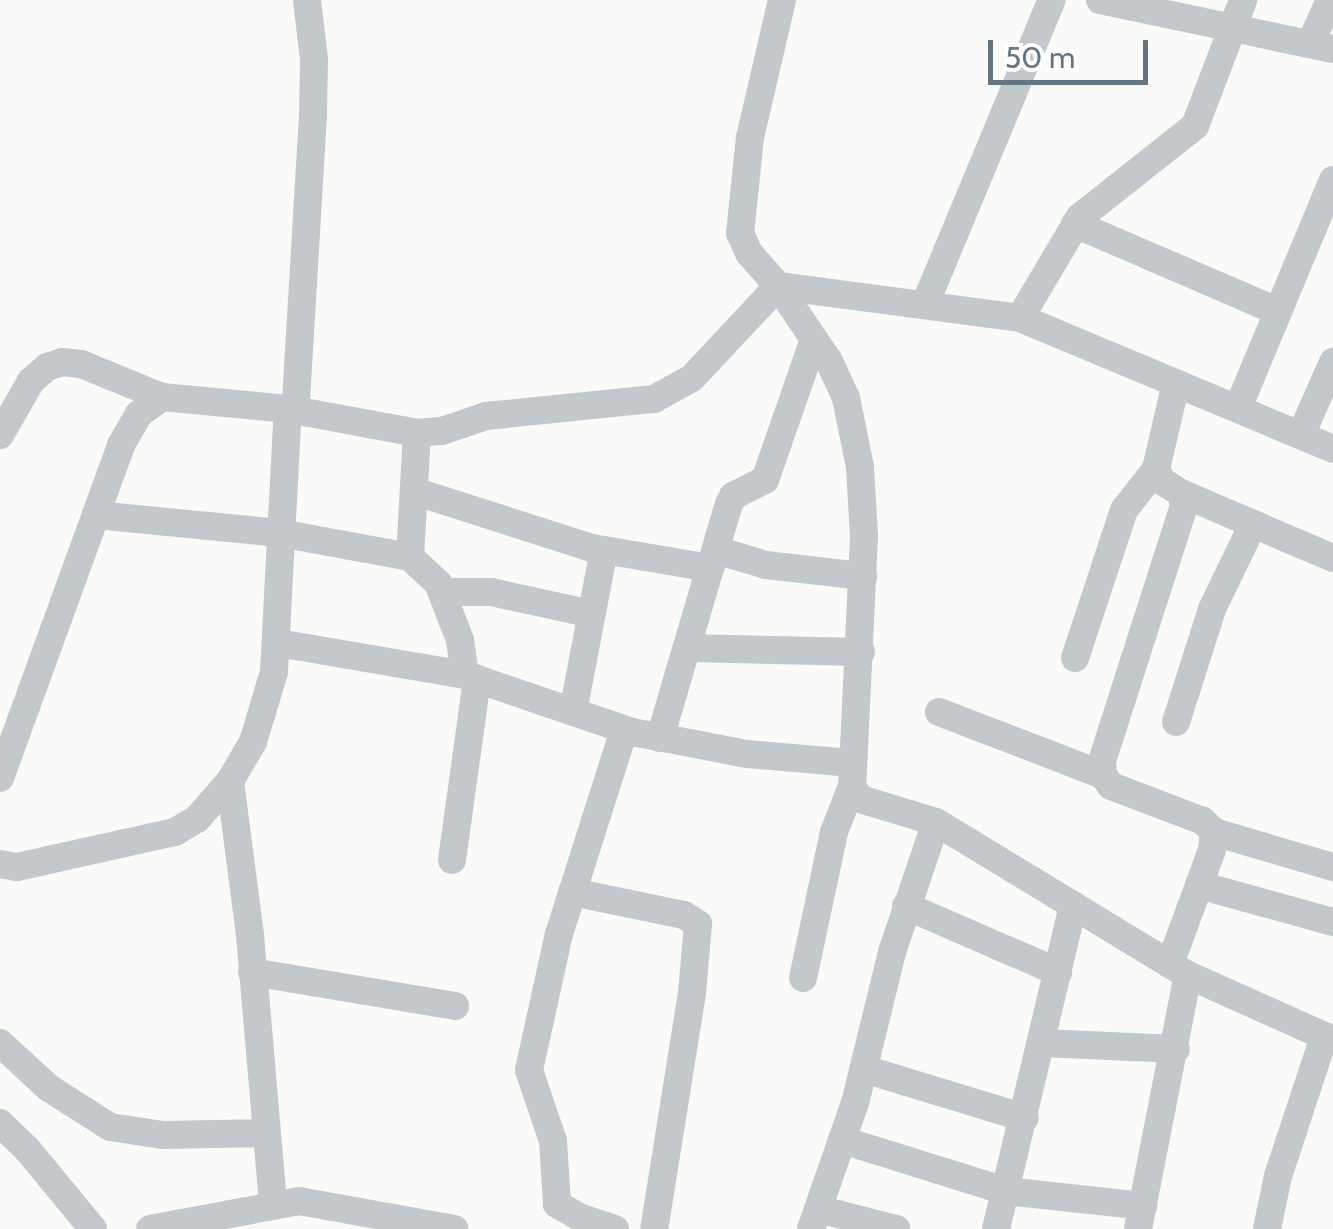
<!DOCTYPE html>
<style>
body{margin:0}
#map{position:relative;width:1333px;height:1229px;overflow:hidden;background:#fafaf8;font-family:Cabin,sans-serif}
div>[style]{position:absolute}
.minor>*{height:28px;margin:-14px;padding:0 14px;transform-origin:14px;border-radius:14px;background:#c3c8cc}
span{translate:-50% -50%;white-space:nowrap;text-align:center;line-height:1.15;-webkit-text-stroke:10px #fff;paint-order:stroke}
.scale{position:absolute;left:988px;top:40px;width:160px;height:45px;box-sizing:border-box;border:5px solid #657683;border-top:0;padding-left:12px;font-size:30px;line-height:35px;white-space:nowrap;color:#657683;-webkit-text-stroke:8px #fff;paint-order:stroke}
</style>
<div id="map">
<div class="minor">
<i style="left:782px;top:0;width:141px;rotate:103.1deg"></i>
<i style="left:750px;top:137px;width:97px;rotate:95.9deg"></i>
<i style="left:740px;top:233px;width:22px;rotate:66deg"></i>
<i style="left:749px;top:253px;width:44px;rotate:48.7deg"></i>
<i style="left:778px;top:286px;width:91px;rotate:55.8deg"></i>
<i style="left:829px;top:361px;width:41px;rotate:65.3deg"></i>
<i style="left:846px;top:398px;width:70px;rotate:78.5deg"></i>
<i style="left:860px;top:467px;width:69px;rotate:86.7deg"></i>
<i style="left:864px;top:536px;width:250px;rotate:92.7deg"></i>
<i style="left:852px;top:786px;width:15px;rotate:58deg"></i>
<i style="left:860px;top:799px;width:79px;rotate:16.8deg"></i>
<i style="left:936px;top:822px;width:295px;rotate:31.3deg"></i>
<i style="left:1188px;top:975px;width:159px;rotate:24.1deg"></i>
<i style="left:1100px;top:0;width:238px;rotate:11.9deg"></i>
<i style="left:1310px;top:44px;width:48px;rotate:-65.6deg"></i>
<i style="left:1075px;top:224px;width:220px;rotate:23.3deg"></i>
<i style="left:926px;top:302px;width:327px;rotate:-67.4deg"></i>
<i style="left:1020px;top:318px;width:117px;rotate:-59.3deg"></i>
<i style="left:1080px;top:217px;width:147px;rotate:-38.4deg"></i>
<i style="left:1195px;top:126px;width:135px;rotate:-69.1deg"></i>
<i style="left:1238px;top:408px;width:247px;rotate:-67.4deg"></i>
<i style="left:0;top:435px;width:62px;rotate:-60.1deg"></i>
<i style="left:31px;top:381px;width:21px;rotate:-41deg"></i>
<i style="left:47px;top:367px;width:16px;rotate:-18deg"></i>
<i style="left:62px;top:362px;width:19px;rotate:6deg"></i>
<i style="left:81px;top:364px;width:87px;rotate:22.2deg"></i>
<i style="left:1301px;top:435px;width:80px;rotate:-66.3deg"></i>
<i style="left:414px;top:491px;width:187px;rotate:17.8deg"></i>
<i style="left:592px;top:548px;width:120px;rotate:9.6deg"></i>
<i style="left:1181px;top:493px;width:165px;rotate:23.2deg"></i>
<i style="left:96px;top:515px;width:185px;rotate:5.6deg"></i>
<i style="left:280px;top:533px;width:132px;rotate:10.5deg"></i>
<i style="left:410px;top:557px;width:38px;rotate:43deg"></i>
<i style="left:438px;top:583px;width:61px;rotate:68.9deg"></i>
<i style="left:460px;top:640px;width:35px;rotate:82deg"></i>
<i style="left:716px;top:550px;width:52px;rotate:16.7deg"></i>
<i style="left:766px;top:565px;width:98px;rotate:6.5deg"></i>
<i style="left:410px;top:557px;width:124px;rotate:-86.8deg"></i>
<i style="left:442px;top:592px;width:49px"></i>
<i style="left:491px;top:592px;width:103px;rotate:12.3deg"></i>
<i style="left:278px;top:643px;width:190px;rotate:9.7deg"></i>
<i style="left:465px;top:675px;width:176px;rotate:18.8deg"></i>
<i style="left:632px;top:732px;width:117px;rotate:10.8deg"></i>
<i style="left:747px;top:754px;width:105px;rotate:4.9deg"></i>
<i style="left:687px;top:648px;width:174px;rotate:1.3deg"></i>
<i style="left:1075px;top:658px;width:156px;rotate:-71.7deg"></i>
<i style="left:1124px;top:510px;width:52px;rotate:-52deg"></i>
<i style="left:573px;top:712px;width:165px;rotate:-79.2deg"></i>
<i style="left:939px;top:712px;width:176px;rotate:21deg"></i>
<i style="left:1176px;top:722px;width:119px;rotate:-72.3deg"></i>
<i style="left:1212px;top:609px;width:94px;rotate:-64.2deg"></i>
<i style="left:660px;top:738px;width:244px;rotate:-73.6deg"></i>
<i style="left:729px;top:504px;width:9px;rotate:-63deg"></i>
<i style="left:733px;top:496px;width:36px;rotate:-27deg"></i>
<i style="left:765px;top:480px;width:149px;rotate:-70.8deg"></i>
<i style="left:0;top:778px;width:354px;rotate:-70deg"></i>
<i style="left:121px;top:445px;width:36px;rotate:-60deg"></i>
<i style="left:139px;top:414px;width:29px;rotate:-36deg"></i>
<i style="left:162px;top:397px;width:127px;rotate:5.4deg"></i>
<i style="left:288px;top:409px;width:11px;rotate:-45deg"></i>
<i style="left:296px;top:401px;width:286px;rotate:-86.6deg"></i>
<i style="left:313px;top:116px;width:57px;rotate:-89deg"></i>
<i style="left:314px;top:59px;width:59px;rotate:-96.8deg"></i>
<i style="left:230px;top:781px;width:155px;rotate:82.6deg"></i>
<i style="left:250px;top:935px;width:270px;rotate:85.1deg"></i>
<i style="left:1214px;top:832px;width:124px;rotate:16.4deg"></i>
<i style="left:452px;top:860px;width:183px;rotate:-82.1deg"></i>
<i style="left:0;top:864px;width:17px;rotate:10deg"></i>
<i style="left:17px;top:867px;width:162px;rotate:-12.5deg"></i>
<i style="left:175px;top:832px;width:26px;rotate:-31deg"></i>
<i style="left:197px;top:819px;width:50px;rotate:-49deg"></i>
<i style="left:230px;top:781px;width:45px;rotate:-59.5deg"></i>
<i style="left:253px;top:742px;width:73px;rotate:-73.3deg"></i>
<i style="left:274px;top:672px;width:263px;rotate:-87deg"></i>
<i style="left:288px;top:409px;width:131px;rotate:10.5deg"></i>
<i style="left:417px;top:433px;width:25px;rotate:-5deg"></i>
<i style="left:442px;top:431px;width:46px;rotate:-18.8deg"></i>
<i style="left:486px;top:416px;width:169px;rotate:-5.8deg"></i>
<i style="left:654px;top:399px;width:43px;rotate:-28.9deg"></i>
<i style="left:692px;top:378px;width:126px;rotate:-46.9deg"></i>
<i style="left:778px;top:286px;width:244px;rotate:7.5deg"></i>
<i style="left:1020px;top:318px;width:339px;rotate:22.7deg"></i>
<i style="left:1199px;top:885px;width:139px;rotate:15.4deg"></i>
<i style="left:572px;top:892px;width:114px;rotate:11.6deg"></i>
<i style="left:684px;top:915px;width:17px;rotate:33deg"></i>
<i style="left:698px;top:924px;width:69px;rotate:95deg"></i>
<i style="left:692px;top:993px;width:239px;rotate:99.1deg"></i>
<i style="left:906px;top:906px;width:166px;rotate:23.5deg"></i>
<i style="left:1170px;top:964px;width:121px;rotate:-69.8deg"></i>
<i style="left:1212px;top:850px;width:18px;rotate:-84deg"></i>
<i style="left:1214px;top:832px;width:16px;rotate:-135deg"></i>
<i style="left:1203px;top:821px;width:98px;rotate:-159.2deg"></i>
<i style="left:1111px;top:786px;width:14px;rotate:-126deg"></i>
<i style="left:1103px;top:775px;width:14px;rotate:-94deg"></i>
<i style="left:1102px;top:761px;width:269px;rotate:-72.2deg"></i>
<i style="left:1184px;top:505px;width:12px;rotate:-104deg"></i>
<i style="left:1181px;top:493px;width:22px;rotate:-148deg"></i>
<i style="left:1162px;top:481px;width:13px;rotate:-117deg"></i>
<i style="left:1156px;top:469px;width:88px;rotate:-76.9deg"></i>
<i style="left:252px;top:972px;width:206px;rotate:9.5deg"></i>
<i style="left:803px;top:978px;width:149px;rotate:-78deg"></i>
<i style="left:834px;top:832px;width:49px;rotate:-68.6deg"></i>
<i style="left:0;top:1043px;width:67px;rotate:42.6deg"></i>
<i style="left:49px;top:1088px;width:72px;rotate:32.6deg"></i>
<i style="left:110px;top:1127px;width:54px;rotate:8.6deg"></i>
<i style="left:163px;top:1135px;width:102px;rotate:-1.1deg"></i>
<i style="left:1042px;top:1043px;width:134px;rotate:2.6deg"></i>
<i style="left:864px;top:1069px;width:168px;rotate:16.9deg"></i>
<i style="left:0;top:1123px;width:37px;rotate:44deg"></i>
<i style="left:27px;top:1149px;width:104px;rotate:50.5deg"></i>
<i style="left:842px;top:1140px;width:172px;rotate:17.3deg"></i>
<i style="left:1006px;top:1191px;width:138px;rotate:6.2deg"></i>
<i style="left:818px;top:1209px;width:81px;rotate:14.4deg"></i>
<i style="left:150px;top:1229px;width:152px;rotate:-10.6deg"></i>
<i style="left:299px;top:1201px;width:158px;rotate:10.2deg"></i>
<i style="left:615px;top:1229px;width:36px;rotate:-162deg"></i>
<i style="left:581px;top:1218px;width:28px;rotate:-150deg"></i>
<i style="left:557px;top:1204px;width:63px;rotate:-93.6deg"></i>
<i style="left:553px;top:1141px;width:75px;rotate:-108.7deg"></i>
<i style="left:529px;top:1070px;width:139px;rotate:-77.6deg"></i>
<i style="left:559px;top:934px;width:214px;rotate:-72.3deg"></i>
<i style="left:811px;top:1229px;width:133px;rotate:-70.8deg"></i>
<i style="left:855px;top:1103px;width:155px;rotate:-76.2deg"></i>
<i style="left:892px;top:952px;width:137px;rotate:-71.3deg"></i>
<i style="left:996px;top:1229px;width:333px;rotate:-76.6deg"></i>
<i style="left:1138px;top:1229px;width:259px;rotate:-78.9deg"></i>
<i style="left:1267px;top:1229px;width:54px;rotate:-78.3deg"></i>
<i style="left:1278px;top:1176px;width:146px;rotate:-71.7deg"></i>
</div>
<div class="scale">50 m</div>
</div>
